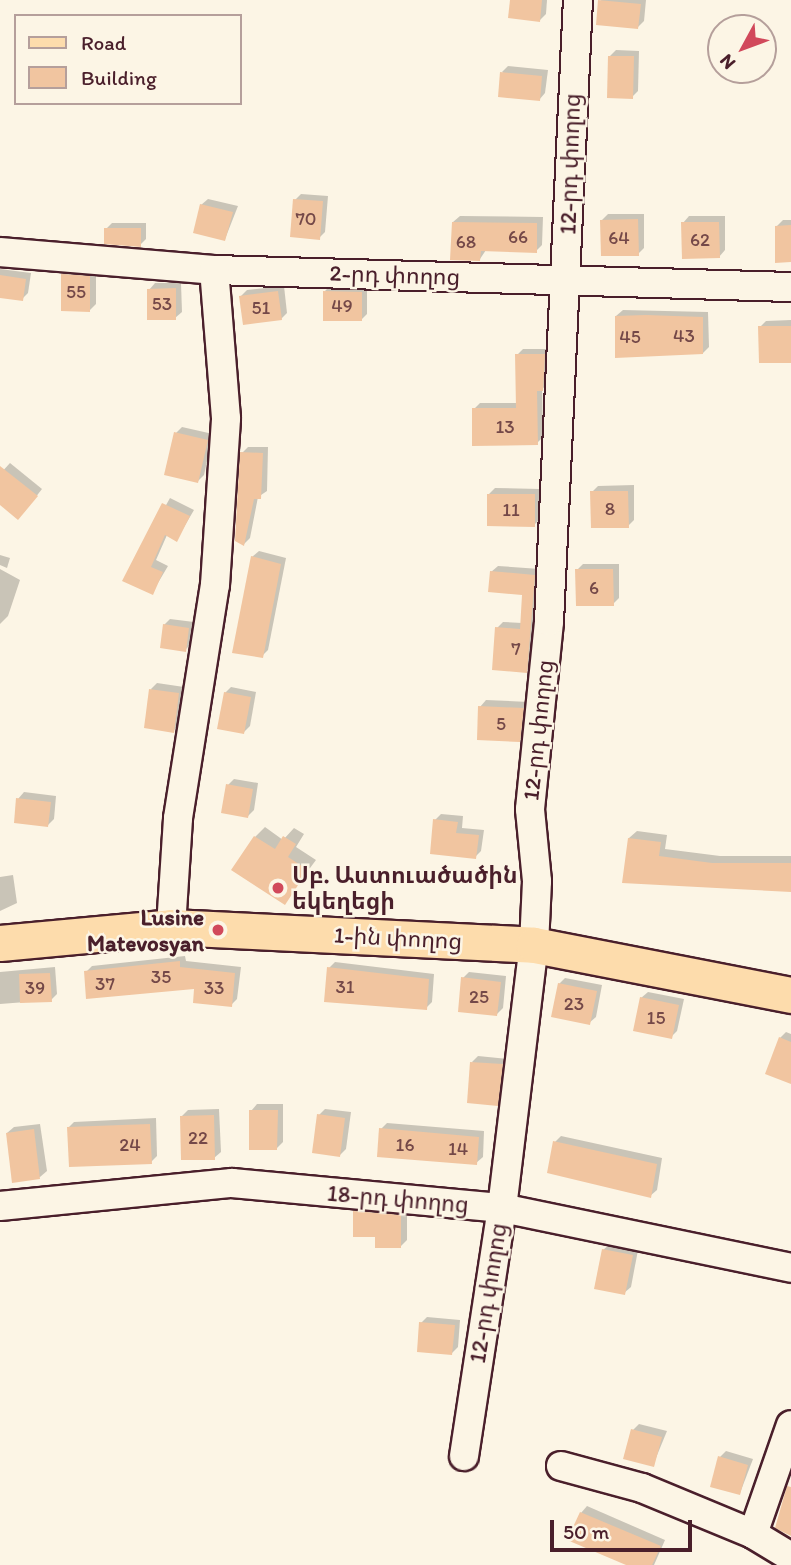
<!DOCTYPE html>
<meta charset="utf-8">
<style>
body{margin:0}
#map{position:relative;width:791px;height:1565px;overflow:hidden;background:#fcf5e5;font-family:Itim,"Noto Sans Armenian",sans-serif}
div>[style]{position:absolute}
.shadow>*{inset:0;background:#0003}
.building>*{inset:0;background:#f1c5a0}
.roads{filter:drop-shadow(2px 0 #4a1f2b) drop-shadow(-2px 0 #4a1f2b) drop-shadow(0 2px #4a1f2b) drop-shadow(0 -2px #4a1f2b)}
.minor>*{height:28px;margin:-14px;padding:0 14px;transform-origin:14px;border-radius:14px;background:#fcf5e5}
.major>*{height:35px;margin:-17.5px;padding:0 17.5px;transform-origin:17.5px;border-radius:17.5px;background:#fddcac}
.dots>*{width:19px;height:19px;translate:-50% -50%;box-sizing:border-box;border:4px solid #fcf5e5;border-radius:50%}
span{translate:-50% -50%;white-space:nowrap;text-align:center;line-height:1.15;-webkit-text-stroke:5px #fcf5e5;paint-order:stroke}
.number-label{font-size:19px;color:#744848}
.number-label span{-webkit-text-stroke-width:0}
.street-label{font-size:23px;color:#4a1f2b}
.poi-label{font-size:23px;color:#4a1f2b;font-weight:700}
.left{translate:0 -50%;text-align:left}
.right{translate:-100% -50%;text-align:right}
.legend{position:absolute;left:14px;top:14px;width:228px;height:91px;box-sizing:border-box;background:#fcf5e5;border:2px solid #b59f9b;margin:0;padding:9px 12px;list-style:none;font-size:21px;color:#4a1f2b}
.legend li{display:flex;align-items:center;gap:14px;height:35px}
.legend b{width:35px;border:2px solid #b59f9b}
.north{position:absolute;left:707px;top:14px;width:70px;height:70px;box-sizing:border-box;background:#fcf5e5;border:2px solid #b59f9b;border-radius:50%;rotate:229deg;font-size:19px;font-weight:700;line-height:28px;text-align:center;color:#4a1f2b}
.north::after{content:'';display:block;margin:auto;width:24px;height:32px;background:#d1495b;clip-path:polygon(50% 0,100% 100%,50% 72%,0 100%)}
.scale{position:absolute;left:550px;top:1520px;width:142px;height:32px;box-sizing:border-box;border:4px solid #4a1f2b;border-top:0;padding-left:9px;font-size:21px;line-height:24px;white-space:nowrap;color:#4a1f2b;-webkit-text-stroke:5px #fcf5e5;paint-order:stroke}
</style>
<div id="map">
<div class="shadow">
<i style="clip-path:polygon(511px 0,547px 0,546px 14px,540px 20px)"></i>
<i style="clip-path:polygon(600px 0,646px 0,644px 21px,638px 27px)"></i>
<i style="clip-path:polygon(616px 50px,639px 51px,638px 91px,632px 97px,610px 56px)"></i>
<i style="clip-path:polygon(508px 66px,548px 70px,545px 93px,539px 100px,502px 72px)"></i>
<i style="clip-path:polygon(301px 194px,328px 196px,325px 232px,319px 238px,295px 200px)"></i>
<i style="clip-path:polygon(208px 199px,238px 206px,225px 239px,201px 205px)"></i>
<i style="clip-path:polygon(608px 214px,644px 214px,644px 248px,638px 254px,602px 220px)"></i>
<i style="clip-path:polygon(460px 216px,543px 217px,542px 245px,536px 251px,486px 250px,480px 259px,453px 222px)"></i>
<i style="clip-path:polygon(689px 216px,725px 216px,725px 250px,719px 257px,683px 223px)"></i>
<i style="clip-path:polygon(783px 220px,791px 220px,791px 261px,777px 226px)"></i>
<i style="clip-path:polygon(112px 223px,146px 223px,146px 239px,140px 245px,106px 229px)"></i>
<i style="clip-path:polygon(68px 268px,96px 271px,96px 304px,90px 310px,62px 275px)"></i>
<i style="clip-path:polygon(0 269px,31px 273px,28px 293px,22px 299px,0 296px)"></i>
<i style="clip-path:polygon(155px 283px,181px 283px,182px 312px,175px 318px,149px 290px)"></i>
<i style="clip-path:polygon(331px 285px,367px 286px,367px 314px,361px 320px,325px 291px)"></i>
<i style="clip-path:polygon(284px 286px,287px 313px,281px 319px,241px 296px,247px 290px)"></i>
<i style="clip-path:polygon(623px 310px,708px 312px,709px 347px,703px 353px,616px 316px)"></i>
<i style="clip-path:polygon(791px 320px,791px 361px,760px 327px,766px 321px)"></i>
<i style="clip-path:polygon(523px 349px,550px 349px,549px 383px,542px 389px,543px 437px,537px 443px,474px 409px,480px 403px,518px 403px,517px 355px)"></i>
<i style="clip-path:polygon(182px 427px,213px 434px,204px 475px,198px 481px,176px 433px)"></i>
<i style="clip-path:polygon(248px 447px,268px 447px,267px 491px,258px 497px,250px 538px,244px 544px,242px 453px)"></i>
<i style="clip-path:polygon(10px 463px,42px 489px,24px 512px,0 503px,0 474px)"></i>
<i style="clip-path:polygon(634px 485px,634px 520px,628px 526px,592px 492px,598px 486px)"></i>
<i style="clip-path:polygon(495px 488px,540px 489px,540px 519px,534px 525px,488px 495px)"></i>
<i style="clip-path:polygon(170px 498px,194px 510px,177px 539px,167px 535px,156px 560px,168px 566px,152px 593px,124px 580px)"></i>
<i style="clip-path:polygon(259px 551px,286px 558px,268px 650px,262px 656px,252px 557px)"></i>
<i style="clip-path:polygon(0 555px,10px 558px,7px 568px,0 565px)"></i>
<i style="clip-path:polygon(583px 564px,619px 564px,619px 598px,613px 604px,577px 570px)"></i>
<i style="clip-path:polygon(498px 566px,540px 569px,533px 665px,526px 671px,497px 628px,503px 622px,522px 623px,524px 593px,491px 572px)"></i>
<i style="clip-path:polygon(0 569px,20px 580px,8px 616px,0 624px)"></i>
<i style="clip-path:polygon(170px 619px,194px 622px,191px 644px,185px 650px,164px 625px)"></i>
<i style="clip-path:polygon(157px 683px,184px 687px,179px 725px,173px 731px,151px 689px)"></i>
<i style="clip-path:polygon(231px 687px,256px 692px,250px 726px,244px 732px,225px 693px)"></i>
<i style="clip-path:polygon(486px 700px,529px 702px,526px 734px,519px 740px,480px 707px)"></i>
<i style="clip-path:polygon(234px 779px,258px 783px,254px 810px,248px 816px,228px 785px)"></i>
<i style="clip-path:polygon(24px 792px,56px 796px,54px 819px,48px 825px,18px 799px)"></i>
<i style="clip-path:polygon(441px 814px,463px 816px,462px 828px,484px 830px,481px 851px,475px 857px,435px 820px)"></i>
<i style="clip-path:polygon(265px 827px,283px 840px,294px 828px,304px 834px,296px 847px,316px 860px,284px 903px,255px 837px)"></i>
<i style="clip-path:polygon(637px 831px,667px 835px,665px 849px,720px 856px,791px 856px,791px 889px,624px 882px,629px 838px)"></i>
<i style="clip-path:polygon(13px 875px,17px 903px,0 911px,0 877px)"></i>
<i style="clip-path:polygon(185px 956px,186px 961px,241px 967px,237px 999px,231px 1005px,196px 987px,86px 972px,92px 966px)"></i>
<i style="clip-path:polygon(335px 962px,434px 974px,432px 1002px,426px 1008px,329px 968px)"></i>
<i style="clip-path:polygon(55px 967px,57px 994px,51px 1000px,0 1004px,0 972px)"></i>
<i style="clip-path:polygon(469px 972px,506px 976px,503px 1008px,497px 1014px,463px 978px)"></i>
<i style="clip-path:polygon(565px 978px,602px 985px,596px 1017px,589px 1023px,559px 984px)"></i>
<i style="clip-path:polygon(648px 992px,684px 999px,677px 1031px,671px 1037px,641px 998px)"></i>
<i style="clip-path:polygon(786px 1032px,791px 1034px,791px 1082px,780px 1038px)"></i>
<i style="clip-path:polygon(478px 1056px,508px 1059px,503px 1098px,497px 1104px,472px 1062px)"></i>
<i style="clip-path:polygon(257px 1104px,283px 1104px,283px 1142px,277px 1148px,251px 1111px)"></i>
<i style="clip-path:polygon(219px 1109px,221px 1152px,214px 1158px,182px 1116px,188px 1110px)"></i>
<i style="clip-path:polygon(325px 1109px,351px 1112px,346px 1149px,340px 1155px,319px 1115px)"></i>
<i style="clip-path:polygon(156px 1118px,157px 1156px,151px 1162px,68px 1128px,74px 1122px)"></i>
<i style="clip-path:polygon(387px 1123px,484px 1131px,483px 1157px,476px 1163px,381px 1129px)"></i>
<i style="clip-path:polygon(40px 1124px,47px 1171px,40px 1177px,14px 1181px,7px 1133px,14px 1127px)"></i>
<i style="clip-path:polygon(561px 1136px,662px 1158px,657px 1190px,650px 1196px,555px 1142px)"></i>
<i style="clip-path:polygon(361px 1206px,407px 1210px,407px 1240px,401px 1246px,377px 1236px,355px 1212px)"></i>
<i style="clip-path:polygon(610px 1244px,638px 1250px,631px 1287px,624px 1293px,603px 1250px)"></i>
<i style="clip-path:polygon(427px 1317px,460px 1320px,458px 1347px,452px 1353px,421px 1323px)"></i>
<i style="clip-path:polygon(639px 1424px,667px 1431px,653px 1465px,633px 1430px)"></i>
<i style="clip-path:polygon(726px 1451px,753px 1459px,740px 1493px,720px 1457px)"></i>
<i style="clip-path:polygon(587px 1506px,665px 1540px,654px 1565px,629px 1565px,581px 1513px)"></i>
</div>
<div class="building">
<i style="clip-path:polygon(510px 0,542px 0,540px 22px,508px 18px)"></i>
<i style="clip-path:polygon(598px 0,641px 4px,638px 29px,596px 25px)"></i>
<i style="clip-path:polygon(608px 56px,634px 56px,633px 99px,607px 98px)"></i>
<i style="clip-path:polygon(500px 72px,542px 76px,540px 101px,498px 97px)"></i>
<i style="clip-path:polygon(293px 199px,323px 201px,320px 240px,290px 237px)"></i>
<i style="clip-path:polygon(200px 204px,233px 212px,225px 241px,193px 233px)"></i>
<i style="clip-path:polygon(638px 219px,639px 256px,601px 256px,600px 220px)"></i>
<i style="clip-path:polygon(452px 222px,537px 223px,537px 253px,481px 251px,480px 261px,450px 260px)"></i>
<i style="clip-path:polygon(681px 222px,719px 222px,720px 258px,682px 259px)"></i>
<i style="clip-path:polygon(791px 225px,791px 262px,775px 263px,775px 226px)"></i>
<i style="clip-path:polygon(104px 228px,141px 228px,141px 247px,104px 244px)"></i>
<i style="clip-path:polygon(61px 274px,90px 276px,90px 312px,61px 311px)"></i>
<i style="clip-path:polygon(0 275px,26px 279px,23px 301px,0 298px)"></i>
<i style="clip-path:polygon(176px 288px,176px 320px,147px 320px,147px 289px)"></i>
<i style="clip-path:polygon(278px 291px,282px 320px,243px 325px,239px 296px)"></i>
<i style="clip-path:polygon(323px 291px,362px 292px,362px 321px,323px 321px)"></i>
<i style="clip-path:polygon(646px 315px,703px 317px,703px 354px,615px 358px,615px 316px)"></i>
<i style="clip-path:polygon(758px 326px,791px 326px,791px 363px,759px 363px)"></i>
<i style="clip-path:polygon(515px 354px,545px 354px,543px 391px,537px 391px,538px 445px,472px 446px,472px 408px,516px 408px)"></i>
<i style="clip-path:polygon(174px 432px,208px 440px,198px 483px,164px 475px)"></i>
<i style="clip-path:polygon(240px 452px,263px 453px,261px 499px,254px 499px,244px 546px,235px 541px)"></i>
<i style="clip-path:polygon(0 466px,38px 496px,18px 520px,0 505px)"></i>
<i style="clip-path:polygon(590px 491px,628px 491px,629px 528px,591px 528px)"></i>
<i style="clip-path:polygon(487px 494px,535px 494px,535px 527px,487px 526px)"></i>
<i style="clip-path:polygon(162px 503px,190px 516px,177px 542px,165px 535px,151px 567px,163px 572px,153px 595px,122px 581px)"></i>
<i style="clip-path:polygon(251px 556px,281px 564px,263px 658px,232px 653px)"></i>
<i style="clip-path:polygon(575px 569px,613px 569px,614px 606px,576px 606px)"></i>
<i style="clip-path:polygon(490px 571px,535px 575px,527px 673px,492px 670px,495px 627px,520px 629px,522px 595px,488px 592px)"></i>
<i style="clip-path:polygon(163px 624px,189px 628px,186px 652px,160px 648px)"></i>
<i style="clip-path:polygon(149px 689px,179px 693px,174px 733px,144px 728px)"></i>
<i style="clip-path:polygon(224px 692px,251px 697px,244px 734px,217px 729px)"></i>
<i style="clip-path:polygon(478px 706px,524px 708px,520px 742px,477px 740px)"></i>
<i style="clip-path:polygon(226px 784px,253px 789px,248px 818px,221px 813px)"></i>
<i style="clip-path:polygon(16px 798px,51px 802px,48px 827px,14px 823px)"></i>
<i style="clip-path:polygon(433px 819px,458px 822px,456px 833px,479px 835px,476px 859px,430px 854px)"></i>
<i style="clip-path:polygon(254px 836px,275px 849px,283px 836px,296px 844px,288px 857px,308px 870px,285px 905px,231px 870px)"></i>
<i style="clip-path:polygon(628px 838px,661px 842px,659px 856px,712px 863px,791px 863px,791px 892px,622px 883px)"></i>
<i style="clip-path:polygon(180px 961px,180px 967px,235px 973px,232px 1007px,193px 1003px,194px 989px,86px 999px,84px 971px)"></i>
<i style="clip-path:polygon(327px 967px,429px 979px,427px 1010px,324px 1002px)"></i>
<i style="clip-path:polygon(50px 973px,52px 1002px,20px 1003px,19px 974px)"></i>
<i style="clip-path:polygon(461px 977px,501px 982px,497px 1016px,458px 1012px)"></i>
<i style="clip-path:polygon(558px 983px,597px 991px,590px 1025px,551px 1017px)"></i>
<i style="clip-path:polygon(640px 997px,679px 1005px,672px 1039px,633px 1031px)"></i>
<i style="clip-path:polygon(779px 1037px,791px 1042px,791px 1084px,765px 1074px)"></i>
<i style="clip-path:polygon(470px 1062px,503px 1064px,498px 1106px,467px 1103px)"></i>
<i style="clip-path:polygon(249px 1110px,278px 1110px,277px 1150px,249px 1150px)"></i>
<i style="clip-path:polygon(317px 1114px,345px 1118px,340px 1157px,312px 1153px)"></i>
<i style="clip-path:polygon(214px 1115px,215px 1160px,181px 1160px,180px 1116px)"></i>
<i style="clip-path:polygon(150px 1124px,152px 1164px,69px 1167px,67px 1127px)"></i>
<i style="clip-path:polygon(379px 1128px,479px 1137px,477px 1165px,377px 1157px)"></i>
<i style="clip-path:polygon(34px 1129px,40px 1179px,12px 1183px,6px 1133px)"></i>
<i style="clip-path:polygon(553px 1141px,657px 1164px,651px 1198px,547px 1173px)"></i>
<i style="clip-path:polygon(353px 1211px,401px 1215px,401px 1248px,375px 1248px,375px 1237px,353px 1237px)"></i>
<i style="clip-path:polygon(602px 1249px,633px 1255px,625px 1295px,594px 1289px)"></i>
<i style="clip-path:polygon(419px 1322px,455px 1325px,452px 1355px,417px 1352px)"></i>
<i style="clip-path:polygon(631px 1429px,662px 1437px,654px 1467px,623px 1459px)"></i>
<i style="clip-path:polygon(718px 1456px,748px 1465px,740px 1495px,710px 1487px)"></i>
<i style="clip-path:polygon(787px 1486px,791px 1487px,791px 1536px,775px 1528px)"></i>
<i style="clip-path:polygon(580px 1512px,661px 1546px,652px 1565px,626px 1565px,567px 1540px)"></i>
</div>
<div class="roads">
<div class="minor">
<i style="left:0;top:252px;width:215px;rotate:4.8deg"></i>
<i style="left:214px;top:270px;width:577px;rotate:1.69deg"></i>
<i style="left:171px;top:927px;width:109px;rotate:-86.3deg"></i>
<i style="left:178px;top:818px;width:236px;rotate:-81deg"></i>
<i style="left:215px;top:585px;width:167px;rotate:-86.2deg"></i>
<i style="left:226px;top:418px;width:148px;rotate:-94.6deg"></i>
<i style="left:0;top:1206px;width:233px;rotate:-5.7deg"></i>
<i style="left:232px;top:1183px;width:271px;rotate:5.3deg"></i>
<i style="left:502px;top:1208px;width:295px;rotate:11.7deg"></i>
<i style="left:464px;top:1456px;width:251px;rotate:-81.3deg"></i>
<i style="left:502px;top:1208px;width:265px;rotate:-83.1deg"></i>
<i style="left:534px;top:945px;width:64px;rotate:-87.3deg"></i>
<i style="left:537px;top:881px;width:72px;rotate:-95.6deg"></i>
<i style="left:530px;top:809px;width:189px;rotate:-84.2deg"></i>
<i style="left:549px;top:621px;width:622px;rotate:-87.33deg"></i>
<i style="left:561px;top:1466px;width:84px;rotate:15.2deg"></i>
<i style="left:642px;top:1488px;width:120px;rotate:22.5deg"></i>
<i style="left:753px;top:1534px;width:44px;rotate:31.2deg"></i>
<i style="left:753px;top:1534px;width:115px;rotate:-70.8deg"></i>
</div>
<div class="major">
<i style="left:0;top:943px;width:172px;rotate:-5.3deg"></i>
<i style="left:171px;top:927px;width:363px;rotate:2.8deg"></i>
<i style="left:534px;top:945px;width:262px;rotate:11deg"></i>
</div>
</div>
<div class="dots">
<i style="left:278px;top:888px;background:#d1495b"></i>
<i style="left:218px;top:930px;background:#d1495b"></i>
</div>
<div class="number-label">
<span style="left:306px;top:219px">70</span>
<span style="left:518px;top:237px">66</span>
<span style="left:619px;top:238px">64</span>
<span style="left:700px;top:240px">62</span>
<span style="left:466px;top:242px">68</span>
<span style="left:76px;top:292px">55</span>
<span style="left:162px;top:304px">53</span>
<span style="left:342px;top:306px">49</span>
<span style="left:261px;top:308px">51</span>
<span style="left:684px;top:336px">43</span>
<span style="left:630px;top:337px">45</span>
<span style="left:505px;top:427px">13</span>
<span style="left:610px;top:509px">8</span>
<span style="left:511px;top:510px">11</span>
<span style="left:594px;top:588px">6</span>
<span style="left:516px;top:649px">7</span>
<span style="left:501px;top:724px">5</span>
<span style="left:161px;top:977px">35</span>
<span style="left:105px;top:984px">37</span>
<span style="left:345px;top:987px">31</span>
<span style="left:35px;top:988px">39</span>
<span style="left:214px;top:988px">33</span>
<span style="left:479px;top:997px">25</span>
<span style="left:574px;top:1004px">23</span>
<span style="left:656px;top:1018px">15</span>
<span style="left:198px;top:1138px">22</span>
<span style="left:130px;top:1145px">24</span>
<span style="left:405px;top:1145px">16</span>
<span style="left:458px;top:1149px">14</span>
</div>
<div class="street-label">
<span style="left:570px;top:164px;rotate:-88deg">12-րդ փողոց</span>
<span style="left:395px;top:275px;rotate:2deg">2-րդ փողոց</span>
<span style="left:538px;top:730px;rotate:-84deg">12-րդ փողոց</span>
<span style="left:398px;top:938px;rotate:3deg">1-ին փողոց</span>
<span style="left:398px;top:1199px;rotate:5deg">18-րդ փողոց</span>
<span style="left:488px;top:1293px;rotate:-81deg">12-րդ փողոց</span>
</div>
<div class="poi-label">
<span class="left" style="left:292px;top:888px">Սբ. Աստուածածին<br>եկեղեցի</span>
<span class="right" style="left:204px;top:930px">Lusine<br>Matevosyan</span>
</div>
<ul class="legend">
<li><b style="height:9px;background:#fddcac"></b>Road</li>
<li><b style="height:19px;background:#f1c5a0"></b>Building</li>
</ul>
<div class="north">N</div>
<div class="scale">50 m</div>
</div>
